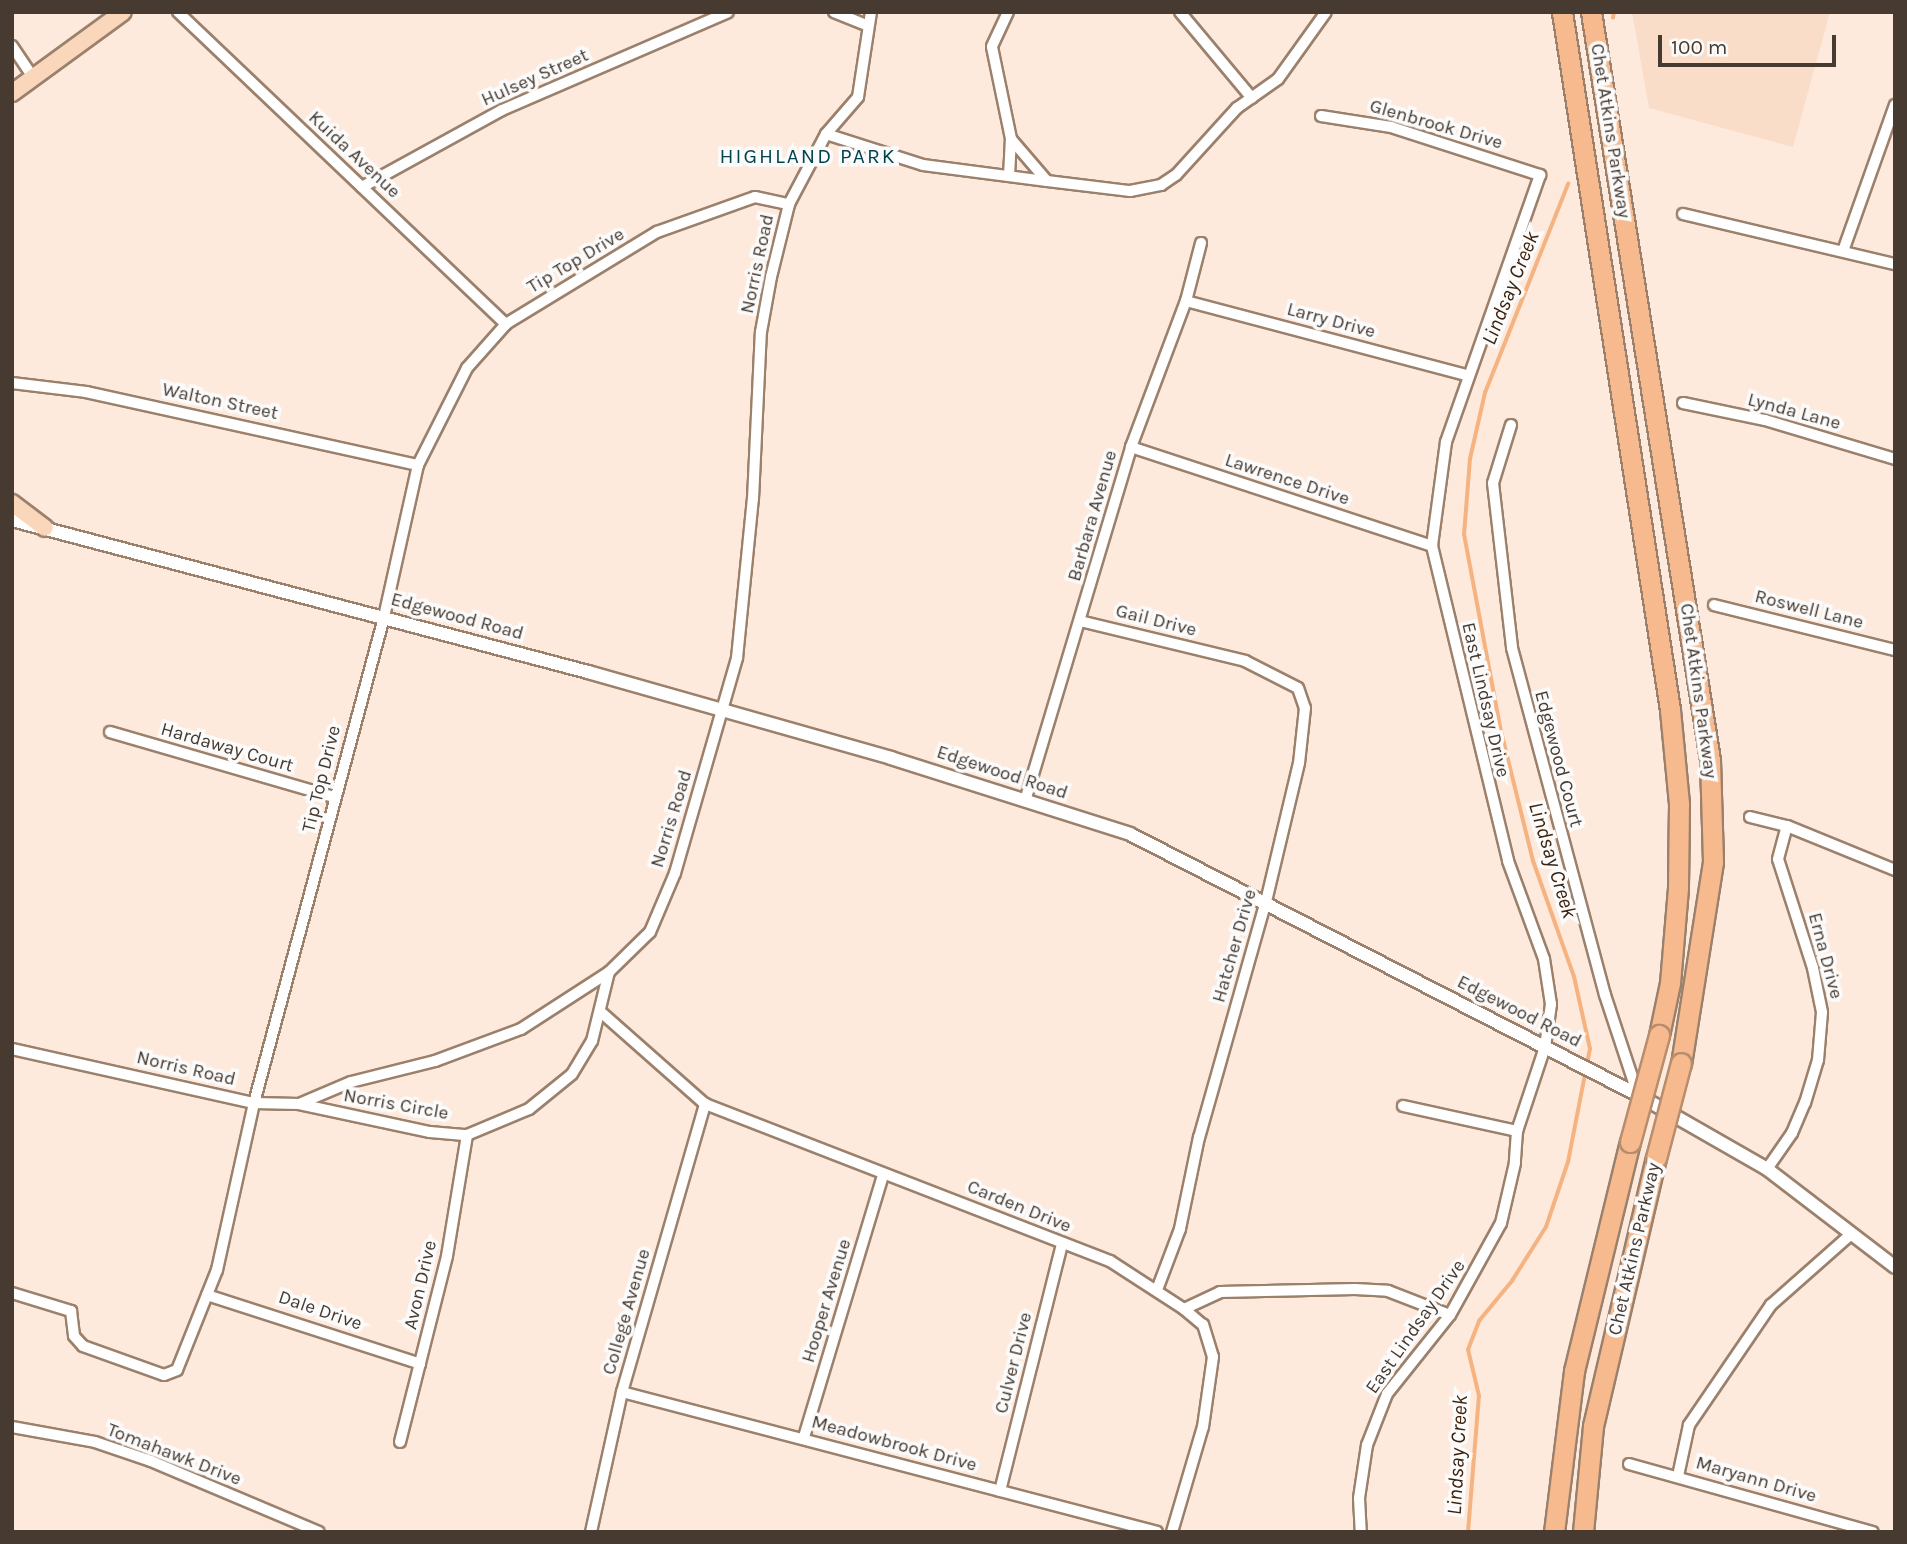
<!DOCTYPE html>
<style>
body{margin:0}
#map{position:relative;width:1907px;height:1544px;overflow:hidden;background:#fdeadd;font-family:Karla,sans-serif}
div>[style]{position:absolute}
.built>*{inset:0;background:#faddc8}
.stream>*{height:3.5px;margin:-1.75px;padding:0 1.75px;transform-origin:1.75px;border-radius:1.75px;background:#f5b381}
.roads{filter:drop-shadow(2px 0 #9b806c) drop-shadow(-2px 0 #9b806c) drop-shadow(0 2px #9b806c) drop-shadow(0 -2px #9b806c)}
.minor>*{height:10px;margin:-5px;padding:0 5px;transform-origin:5px;border-radius:5px;background:#fff}
.tertiary>*{height:12px;margin:-6px;padding:0 6px;transform-origin:6px;border-radius:6px;background:#fff}
.primary>*{height:16px;margin:-8px;padding:0 8px;transform-origin:8px;border-radius:8px;background:#fad6bb}
.motorway>*{height:19px;margin:-9.5px;padding:0 9.5px;transform-origin:9.5px;border-radius:9.5px;background:#f6ba8e}
.bridges{filter:drop-shadow(2px 0 #b88d6d) drop-shadow(-2px 0 #b88d6d) drop-shadow(0 2px #b88d6d) drop-shadow(0 -2px #b88d6d)}
.motorway-bridge>*{height:19px;margin:-9.5px;padding:0 9.5px;transform-origin:9.5px;border-radius:9.5px;background:#f6ba8e}
span{translate:-50% -50%;white-space:nowrap;text-align:center;line-height:1.15;-webkit-text-stroke:7px #fbfbfb;paint-order:stroke}
.street-label{font-size:19px;color:#463a31}
.neighbourhood-label{font-size:21px;color:#02444c;letter-spacing:2px}
.water-label{font-size:21px;color:#3c220c;font-style:italic}
.frame{position:absolute;inset:0;border:14px solid #463a31;pointer-events:none}
.scale{position:absolute;left:1658px;top:35px;width:178px;height:32px;box-sizing:border-box;border:4px solid #463a31;border-top:0;padding-left:9px;font-size:21px;line-height:24px;white-space:nowrap;color:#463a31;-webkit-text-stroke:5px #fbfbfb;paint-order:stroke}
</style>
<div id="map">
<div class="built">
<i style="clip-path:polygon(1632px 12px,1830px 12px,1793px 147px,1649px 108px)"></i>
</div>
<div class="stream">
<i style="left:1613px;top:18px;width:6px;rotate:-81deg"></i>
<i style="left:1468px;top:1532px;width:136px;rotate:-85.4deg"></i>
<i style="left:1479px;top:1396px;width:47px;rotate:-103.4deg"></i>
<i style="left:1468px;top:1350px;width:31px;rotate:-69deg"></i>
<i style="left:1479px;top:1321px;width:52px;rotate:-50.5deg"></i>
<i style="left:1512px;top:1281px;width:64px;rotate:-57.8deg"></i>
<i style="left:1546px;top:1227px;width:69px;rotate:-71.3deg"></i>
<i style="left:1568px;top:1162px;width:115px;rotate:-79deg"></i>
<i style="left:1590px;top:1049px;width:74px;rotate:-102.5deg"></i>
<i style="left:1574px;top:977px;width:123px;rotate:-109.5deg"></i>
<i style="left:1533px;top:861px;width:133px;rotate:-103.9deg"></i>
<i style="left:1501px;top:732px;width:200px;rotate:-100.6deg"></i>
<i style="left:1464px;top:535px;width:76px;rotate:-85.5deg"></i>
<i style="left:1470px;top:459px;width:68px;rotate:-77.2deg"></i>
<i style="left:1485px;top:393px;width:225px;rotate:-68.3deg"></i>
</div>
<div class="roads">
<div class="minor">
<i style="left:178px;top:12px;width:453px;rotate:43.6deg"></i>
<i style="left:834px;top:12px;width:35px;rotate:22deg"></i>
<i style="left:1008px;top:12px;width:38px;rotate:115deg"></i>
<i style="left:992px;top:47px;width:94px;rotate:78.3deg"></i>
<i style="left:1011px;top:139px;width:55px;rotate:49.4deg"></i>
<i style="left:1047px;top:181px;width:84px;rotate:6.9deg"></i>
<i style="left:1130px;top:191px;width:32px;rotate:-11deg"></i>
<i style="left:1161px;top:185px;width:18px;rotate:-34deg"></i>
<i style="left:1176px;top:175px;width:91px;rotate:-47.7deg"></i>
<i style="left:1237px;top:108px;width:50px;rotate:-35.3deg"></i>
<i style="left:1278px;top:79px;width:82px;rotate:-54.4deg"></i>
<i style="left:1180px;top:12px;width:112px;rotate:50.1deg"></i>
<i style="left:12px;top:46px;width:37px;rotate:56deg"></i>
<i style="left:1321px;top:116px;width:71px;rotate:8.9deg"></i>
<i style="left:1391px;top:127px;width:157px;rotate:17.9deg"></i>
<i style="left:1540px;top:175px;width:283px;rotate:109.4deg"></i>
<i style="left:1446px;top:442px;width:105px;rotate:97.7deg"></i>
<i style="left:1432px;top:546px;width:324px;rotate:76.4deg"></i>
<i style="left:1508px;top:861px;width:104px;rotate:69.8deg"></i>
<i style="left:1544px;top:959px;width:46px;rotate:81.2deg"></i>
<i style="left:1551px;top:1004px;width:43px;rotate:97.9deg"></i>
<i style="left:1545px;top:1047px;width:89px;rotate:108.4deg"></i>
<i style="left:1517px;top:1131px;width:32px;rotate:94deg"></i>
<i style="left:1515px;top:1163px;width:62px;rotate:103.1deg"></i>
<i style="left:1501px;top:1223px;width:105px;rotate:119deg"></i>
<i style="left:1450px;top:1315px;width:101px;rotate:128.6deg"></i>
<i style="left:1387px;top:1394px;width:55px;rotate:111.4deg"></i>
<i style="left:1367px;top:1445px;width:54px;rotate:98.6deg"></i>
<i style="left:1359px;top:1498px;width:34px;rotate:87deg"></i>
<i style="left:826px;top:134px;width:102px;rotate:17.7deg"></i>
<i style="left:923px;top:165px;width:125px;rotate:7.4deg"></i>
<i style="left:1009px;top:176px;width:37px;rotate:-87deg"></i>
<i style="left:362px;top:187px;width:160px;rotate:-28.8deg"></i>
<i style="left:502px;top:110px;width:246px;rotate:-23.4deg"></i>
<i style="left:1683px;top:214px;width:218px;rotate:13.3deg"></i>
<i style="left:1843px;top:251px;width:155px;rotate:-70.4deg"></i>
<i style="left:1186px;top:301px;width:291px;rotate:14.8deg"></i>
<i style="left:12px;top:383px;width:75px;rotate:6.9deg"></i>
<i style="left:86px;top:392px;width:340px;rotate:12.4deg"></i>
<i style="left:1683px;top:403px;width:84px;rotate:11.7deg"></i>
<i style="left:1765px;top:420px;width:136px;rotate:16.7deg"></i>
<i style="left:1511px;top:425px;width:61px;rotate:107.2deg"></i>
<i style="left:1493px;top:483px;width:166px;rotate:83.4deg"></i>
<i style="left:1512px;top:648px;width:359px;rotate:75deg"></i>
<i style="left:1605px;top:995px;width:105px;rotate:71.7deg"></i>
<i style="left:1131px;top:447px;width:317px;rotate:18.2deg"></i>
<i style="left:1714px;top:605px;width:187px;rotate:14deg"></i>
<i style="left:1080px;top:621px;width:170px;rotate:13.6deg"></i>
<i style="left:1245px;top:661px;width:59px;rotate:27deg"></i>
<i style="left:1298px;top:688px;width:21px;rotate:71deg"></i>
<i style="left:1305px;top:708px;width:55px;rotate:96.2deg"></i>
<i style="left:1299px;top:763px;width:142px;rotate:103.4deg"></i>
<i style="left:1266px;top:901px;width:245px;rotate:105.8deg"></i>
<i style="left:1199px;top:1137px;width:94px;rotate:101.7deg"></i>
<i style="left:1180px;top:1229px;width:65px;rotate:110.7deg"></i>
<i style="left:110px;top:732px;width:233px;rotate:16.2deg"></i>
<i style="left:1025px;top:801px;width:370px;rotate:-73.3deg"></i>
<i style="left:1131px;top:447px;width:156px;rotate:-69.4deg"></i>
<i style="left:1186px;top:301px;width:60px;rotate:-75.5deg"></i>
<i style="left:1750px;top:817px;width:38px;rotate:14deg"></i>
<i style="left:1787px;top:826px;width:117px;rotate:22.2deg"></i>
<i style="left:602px;top:1013px;width:137px;rotate:41.5deg"></i>
<i style="left:705px;top:1104px;width:434px;rotate:21.2deg"></i>
<i style="left:1110px;top:1261px;width:88px;rotate:33deg"></i>
<i style="left:1184px;top:1309px;width:40px;rotate:-25deg"></i>
<i style="left:1220px;top:1292px;width:135px;rotate:-1.3deg"></i>
<i style="left:1355px;top:1289px;width:33px;rotate:3deg"></i>
<i style="left:1388px;top:1291px;width:66px;rotate:21.2deg"></i>
<i style="left:12px;top:1049px;width:248px;rotate:12.6deg"></i>
<i style="left:254px;top:1103px;width:45px;rotate:1.3deg"></i>
<i style="left:299px;top:1104px;width:56px;rotate:-22.9deg"></i>
<i style="left:351px;top:1082px;width:87px;rotate:-14deg"></i>
<i style="left:435px;top:1061px;width:92px;rotate:-20.4deg"></i>
<i style="left:521px;top:1029px;width:105px;rotate:-32.9deg"></i>
<i style="left:609px;top:972px;width:57px;rotate:-44.3deg"></i>
<i style="left:650px;top:932px;width:64px;rotate:-67deg"></i>
<i style="left:675px;top:873px;width:224px;rotate:-73.9deg"></i>
<i style="left:737px;top:658px;width:160px;rotate:-84.3deg"></i>
<i style="left:753px;top:499px;width:167px;rotate:-87.3deg"></i>
<i style="left:761px;top:332px;width:56px;rotate:-79.7deg"></i>
<i style="left:771px;top:277px;width:75px;rotate:-76.1deg"></i>
<i style="left:789px;top:204px;width:79px;rotate:-62.1deg"></i>
<i style="left:826px;top:134px;width:49px;rotate:-49.1deg"></i>
<i style="left:858px;top:97px;width:86px;rotate:-81.3deg"></i>
<i style="left:299px;top:1104px;width:134px;rotate:12.1deg"></i>
<i style="left:430px;top:1132px;width:37px;rotate:5deg"></i>
<i style="left:467px;top:1135px;width:67px;rotate:-22.8deg"></i>
<i style="left:529px;top:1109px;width:55px;rotate:-39.1deg"></i>
<i style="left:572px;top:1074px;width:39px;rotate:-59deg"></i>
<i style="left:592px;top:1041px;width:71px;rotate:-76.2deg"></i>
<i style="left:1403px;top:1106px;width:117px;rotate:12.4deg"></i>
<i style="left:1767px;top:1169px;width:44px;rotate:-55.2deg"></i>
<i style="left:1792px;top:1133px;width:33px;rotate:-67deg"></i>
<i style="left:1805px;top:1103px;width:45px;rotate:-73.2deg"></i>
<i style="left:1818px;top:1060px;width:48px;rotate:-85.2deg"></i>
<i style="left:1822px;top:1012px;width:45px;rotate:-101.6deg"></i>
<i style="left:1813px;top:968px;width:114px;rotate:-107.8deg"></i>
<i style="left:1778px;top:859px;width:34px;rotate:-75deg"></i>
<i style="left:12px;top:1293px;width:62px;rotate:17deg"></i>
<i style="left:71px;top:1311px;width:25px;rotate:83deg"></i>
<i style="left:74px;top:1336px;width:13px;rotate:48deg"></i>
<i style="left:83px;top:1346px;width:86px;rotate:19.7deg"></i>
<i style="left:164px;top:1375px;width:14px;rotate:-21deg"></i>
<i style="left:177px;top:1370px;width:108px;rotate:-68.2deg"></i>
<i style="left:217px;top:1270px;width:171px;rotate:-77.5deg"></i>
<i style="left:254px;top:1103px;width:503px;rotate:-75.02deg"></i>
<i style="left:384px;top:617px;width:156px;rotate:-77.4deg"></i>
<i style="left:418px;top:465px;width:109px;rotate:-63.2deg"></i>
<i style="left:467px;top:368px;width:59px;rotate:-48.4deg"></i>
<i style="left:506px;top:324px;width:177px;rotate:-31.4deg"></i>
<i style="left:657px;top:232px;width:104px;rotate:-19.7deg"></i>
<i style="left:755px;top:197px;width:35px;rotate:12deg"></i>
<i style="left:207px;top:1295px;width:224px;rotate:17.9deg"></i>
<i style="left:622px;top:1392px;width:553px;rotate:14.66deg"></i>
<i style="left:12px;top:1427px;width:84px;rotate:10.2deg"></i>
<i style="left:95px;top:1442px;width:59px;rotate:18.7deg"></i>
<i style="left:151px;top:1461px;width:182px;rotate:22.9deg"></i>
<i style="left:804px;top:1437px;width:274px;rotate:-73.2deg"></i>
<i style="left:400px;top:1442px;width:192px;rotate:-75.8deg"></i>
<i style="left:447px;top:1256px;width:123px;rotate:-80.6deg"></i>
<i style="left:1629px;top:1464px;width:253px;rotate:15.6deg"></i>
<i style="left:1678px;top:1476px;width:52px;rotate:-77.8deg"></i>
<i style="left:1689px;top:1425px;width:145px;rotate:-55.7deg"></i>
<i style="left:1771px;top:1305px;width:104px;rotate:-41.5deg"></i>
<i style="left:1000px;top:1491px;width:255px;rotate:-75.9deg"></i>
<i style="left:591px;top:1532px;width:143px;rotate:-77.5deg"></i>
<i style="left:622px;top:1392px;width:300px;rotate:-73.9deg"></i>
<i style="left:1172px;top:1532px;width:109px;rotate:-73.6deg"></i>
<i style="left:1203px;top:1427px;width:71px;rotate:-81.9deg"></i>
<i style="left:1213px;top:1357px;width:34px;rotate:-107deg"></i>
<i style="left:1203px;top:1325px;width:25px;rotate:-140deg"></i>
</div>
<div class="tertiary">
<i style="left:12px;top:520px;width:596px;rotate:14.78deg"></i>
<i style="left:588px;top:672px;width:315px;rotate:15.8deg"></i>
<i style="left:891px;top:758px;width:251px;rotate:17.6deg"></i>
<i style="left:1130px;top:834px;width:571px;rotate:27.19deg"></i>
<i style="left:1638px;top:1095px;width:149px;rotate:29.8deg"></i>
<i style="left:1767px;top:1169px;width:161px;rotate:37.4deg"></i>
</div>
<div class="primary">
<i style="left:12px;top:93px;width:137px;rotate:-36.1deg"></i>
<i style="left:12px;top:503px;width:41px;rotate:37.1deg"></i>
</div>
<div class="motorway">
<i style="left:1562px;top:12px;width:706px;rotate:81.2deg"></i>
<i style="left:1670px;top:710px;width:94px;rotate:84.5deg"></i>
<i style="left:1679px;top:804px;width:84px;rotate:90.7deg"></i>
<i style="left:1678px;top:888px;width:95px;rotate:94.8deg"></i>
<i style="left:1670px;top:983px;width:53px;rotate:101.9deg"></i>
<i style="left:1591px;top:12px;width:757px;rotate:80.96deg"></i>
<i style="left:1710px;top:760px;width:102px;rotate:88.3deg"></i>
<i style="left:1713px;top:862px;width:204px;rotate:99deg"></i>
<i style="left:1554px;top:1532px;width:162px;rotate:-82.9deg"></i>
<i style="left:1574px;top:1371px;width:236px;rotate:-76.3deg"></i>
<i style="left:1583px;top:1532px;width:106px;rotate:-84.6deg"></i>
<i style="left:1593px;top:1426px;width:275px;rotate:-76.8deg"></i>
</div>
</div>
<div class="bridges">
<div class="motorway-bridge">
<i style="left:1630px;top:1142px;width:111px;rotate:-74.8deg"></i>
<i style="left:1656px;top:1158px;width:98px;rotate:-75.3deg"></i>
</div>
</div>
<div class="street-label">
<span style="left:535px;top:78px;rotate:-24deg">Hulsey Street</span>
<span style="left:1436px;top:125px;rotate:16deg">Glenbrook Drive</span>
<span style="left:1610px;top:131px;rotate:81deg">Chet Atkins Parkway</span>
<span style="left:354px;top:155px;rotate:43deg">Kuida Avenue</span>
<span style="left:576px;top:261px;rotate:-31deg">Tip Top Drive</span>
<span style="left:758px;top:264px;rotate:-78deg">Norris Road</span>
<span style="left:1331px;top:321px;rotate:15deg">Larry Drive</span>
<span style="left:220px;top:402px;rotate:12deg">Walton Street</span>
<span style="left:1794px;top:412px;rotate:15deg">Lynda Lane</span>
<span style="left:1287px;top:480px;rotate:18deg">Lawrence Drive</span>
<span style="left:1093px;top:516px;rotate:-74deg">Barbara Avenue</span>
<span style="left:1809px;top:610px;rotate:14deg">Roswell Lane</span>
<span style="left:457px;top:617px;rotate:15deg">Edgewood Road</span>
<span style="left:1156px;top:621px;rotate:14deg">Gail Drive</span>
<span style="left:1698px;top:691px;rotate:82deg">Chet Atkins Parkway</span>
<span style="left:1485px;top:700px;rotate:77deg">East Lindsay Drive</span>
<span style="left:227px;top:748px;rotate:16deg">Hardaway Court</span>
<span style="left:1558px;top:759px;rotate:75deg">Edgewood Court</span>
<span style="left:1002px;top:773px;rotate:18deg">Edgewood Road</span>
<span style="left:322px;top:779px;rotate:-76deg">Tip Top Drive</span>
<span style="left:672px;top:819px;rotate:-73deg">Norris Road</span>
<span style="left:1235px;top:946px;rotate:-74deg">Hatcher Drive</span>
<span style="left:1825px;top:956px;rotate:75deg">Erna Drive</span>
<span style="left:1519px;top:1012px;rotate:27deg">Edgewood Road</span>
<span style="left:186px;top:1069px;rotate:13deg">Norris Road</span>
<span style="left:396px;top:1105px;rotate:10deg">Norris Circle</span>
<span style="left:1019px;top:1207px;rotate:22deg">Carden Drive</span>
<span style="left:1635px;top:1249px;rotate:-77deg">Chet Atkins Parkway</span>
<span style="left:421px;top:1285px;rotate:-77deg">Avon Drive</span>
<span style="left:827px;top:1301px;rotate:-73deg">Hooper Avenue</span>
<span style="left:320px;top:1311px;rotate:19deg">Dale Drive</span>
<span style="left:627px;top:1312px;rotate:-74deg">College Avenue</span>
<span style="left:1416px;top:1327px;rotate:-55deg">East Lindsay Drive</span>
<span style="left:1014px;top:1363px;rotate:-76deg">Culver Drive</span>
<span style="left:894px;top:1444px;rotate:15deg">Meadowbrook Drive</span>
<span style="left:174px;top:1455px;rotate:21deg">Tomahawk Drive</span>
<span style="left:1756px;top:1480px;rotate:16deg">Maryann Drive</span>
</div>
<div class="neighbourhood-label">
<span style="left:808px;top:156px">HIGHLAND PARK</span>
</div>
<div class="water-label">
<span style="left:1510px;top:288px;rotate:-68deg">Lindsay Creek</span>
<span style="left:1553px;top:860px;rotate:73deg">Lindsay Creek</span>
<span style="left:1457px;top:1455px;rotate:-87deg">Lindsay Creek</span>
</div>
<div class="frame"></div>
<div class="scale">100 m</div>
</div>
